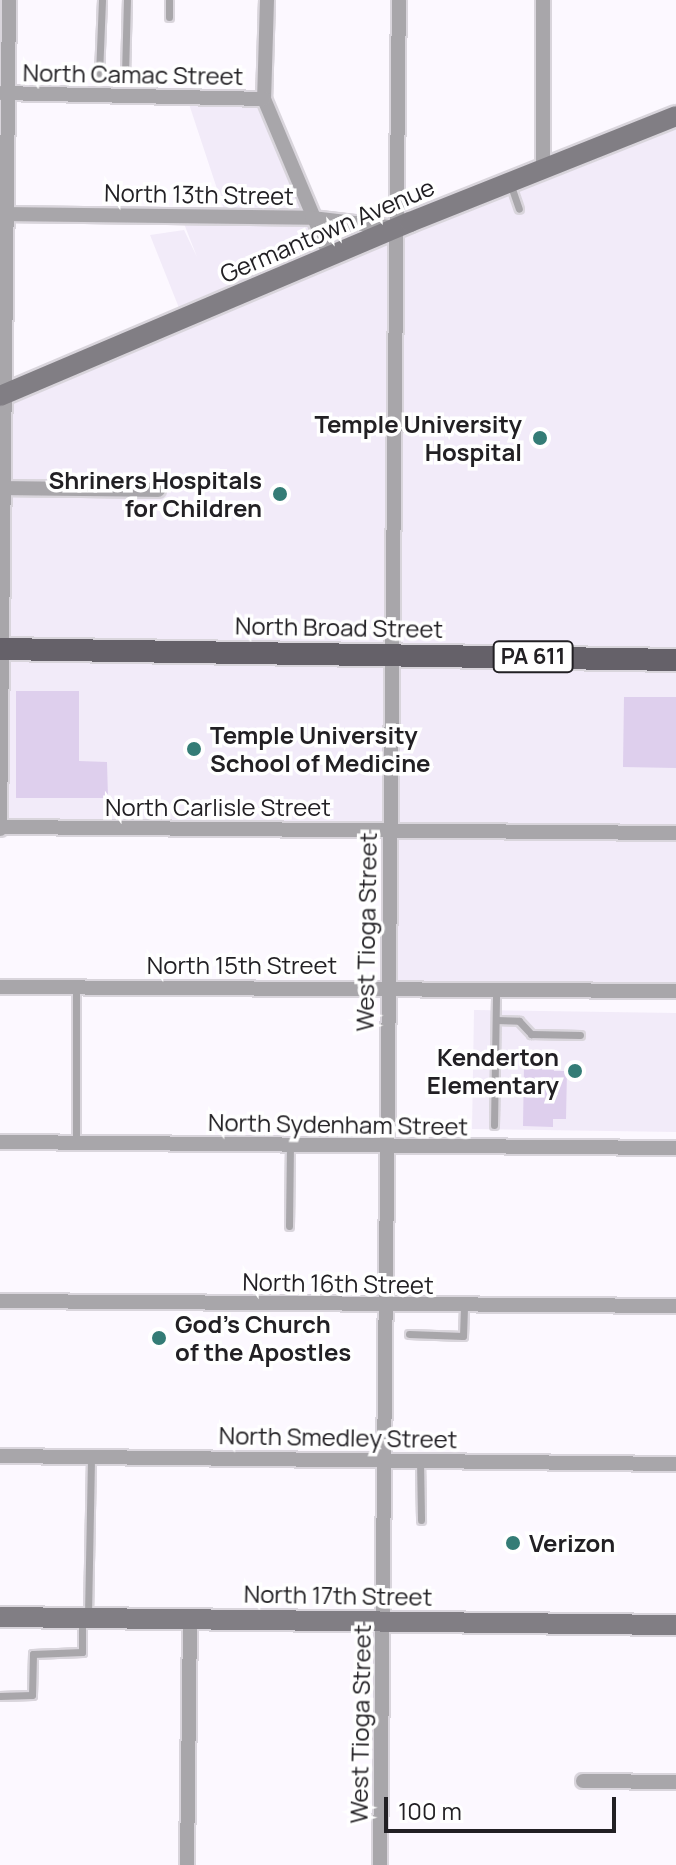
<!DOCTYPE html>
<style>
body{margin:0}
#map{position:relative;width:676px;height:1865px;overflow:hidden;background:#fcf8ff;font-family:Manrope,sans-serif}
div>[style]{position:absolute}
.built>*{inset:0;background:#f2ebf9}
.green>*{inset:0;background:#decfed}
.roads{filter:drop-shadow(2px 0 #d9d5dc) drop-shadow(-2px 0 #d9d5dc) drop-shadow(0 2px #d9d5dc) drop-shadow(0 -2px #d9d5dc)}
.lane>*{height:7px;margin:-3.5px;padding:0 3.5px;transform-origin:3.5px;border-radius:3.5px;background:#a8a6aa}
.street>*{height:14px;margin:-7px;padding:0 7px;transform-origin:7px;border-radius:7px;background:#a8a6aa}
.secondary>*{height:20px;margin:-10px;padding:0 10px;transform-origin:10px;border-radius:10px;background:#817e84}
.primary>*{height:22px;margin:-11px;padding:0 11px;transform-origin:11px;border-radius:11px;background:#656169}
.dots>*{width:22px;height:22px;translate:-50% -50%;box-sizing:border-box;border:4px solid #fff;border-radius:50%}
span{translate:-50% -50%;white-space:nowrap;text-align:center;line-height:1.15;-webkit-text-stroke:7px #fff;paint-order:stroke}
.shield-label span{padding:2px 6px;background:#fff;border:2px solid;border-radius:6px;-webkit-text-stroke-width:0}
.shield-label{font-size:22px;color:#222024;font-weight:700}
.street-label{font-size:24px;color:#222024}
.poi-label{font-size:24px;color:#222024;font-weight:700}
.right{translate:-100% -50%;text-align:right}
.left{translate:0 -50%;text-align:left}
.scale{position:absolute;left:384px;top:1797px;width:232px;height:36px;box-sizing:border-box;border:4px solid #222024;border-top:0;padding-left:10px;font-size:24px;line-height:28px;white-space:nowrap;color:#222024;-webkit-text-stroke:6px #fff;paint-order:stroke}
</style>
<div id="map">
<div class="built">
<i style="clip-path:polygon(187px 98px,264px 99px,331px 256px,676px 127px,676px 990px,387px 987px,390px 831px,0 827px,3px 394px,183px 318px,150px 235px,184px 230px,197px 257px,181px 216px,226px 216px)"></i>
<i style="clip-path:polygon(474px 1010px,676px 1013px,676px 1132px,472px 1129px)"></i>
</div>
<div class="green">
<i style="clip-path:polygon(16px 691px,79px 691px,79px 761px,107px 762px,108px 798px,16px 798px)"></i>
<i style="clip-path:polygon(624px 697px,676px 697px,676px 768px,623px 767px)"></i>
<i style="clip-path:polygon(524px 1064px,553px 1065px,554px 1071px,567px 1071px,566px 1119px,553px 1119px,553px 1127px,523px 1126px)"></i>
</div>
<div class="roads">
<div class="lane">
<i style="left:102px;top:0;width:75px;rotate:92.3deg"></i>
<i style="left:99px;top:75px;width:26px"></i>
<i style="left:125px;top:75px;width:75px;rotate:-88.5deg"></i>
<i style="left:169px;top:17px;width:17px;rotate:-90deg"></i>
<i style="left:511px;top:186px;width:24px;rotate:71deg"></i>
<i style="left:76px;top:987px;width:156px;rotate:90deg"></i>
<i style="left:496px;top:1020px;width:23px;rotate:2deg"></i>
<i style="left:519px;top:1021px;width:18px;rotate:47deg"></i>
<i style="left:531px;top:1034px;width:49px;rotate:1.2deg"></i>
<i style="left:494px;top:1125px;width:134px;rotate:-89.1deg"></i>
<i style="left:289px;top:1226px;width:80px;rotate:-89.3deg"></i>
<i style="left:409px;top:1334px;width:54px;rotate:2.1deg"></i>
<i style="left:463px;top:1336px;width:30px;rotate:-88deg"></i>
<i style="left:420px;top:1460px;width:60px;rotate:89deg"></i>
<i style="left:88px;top:1615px;width:158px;rotate:-88.9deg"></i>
<i style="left:0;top:1696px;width:32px;rotate:-2deg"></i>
<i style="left:32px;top:1695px;width:41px;rotate:-88.6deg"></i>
<i style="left:33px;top:1654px;width:49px;rotate:-2.3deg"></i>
<i style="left:82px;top:1652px;width:31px;rotate:-90deg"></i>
</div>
<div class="street">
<i style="left:267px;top:0;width:99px;rotate:91.7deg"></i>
<i style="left:264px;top:99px;width:170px;rotate:67.2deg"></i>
<i style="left:1px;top:93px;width:263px;rotate:1.3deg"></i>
<i style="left:543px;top:171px;width:171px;rotate:-90deg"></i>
<i style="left:1px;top:214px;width:311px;rotate:0.7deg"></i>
<i style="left:312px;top:218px;width:85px;rotate:6.8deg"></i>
<i style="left:5px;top:488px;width:153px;rotate:0.7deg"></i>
<i style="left:0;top:827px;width:676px;rotate:0.51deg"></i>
<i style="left:0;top:829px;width:829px;rotate:-89.38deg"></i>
<i style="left:0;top:987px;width:676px;rotate:0.34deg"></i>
<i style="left:0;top:1142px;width:676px;rotate:0.51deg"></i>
<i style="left:0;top:1301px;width:676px;rotate:0.42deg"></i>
<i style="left:0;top:1456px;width:676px;rotate:0.68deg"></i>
<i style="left:583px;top:1781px;width:93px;rotate:0.6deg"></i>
<i style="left:187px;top:1865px;width:247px;rotate:-89.3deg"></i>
<i style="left:380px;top:1865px;width:1865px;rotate:-89.42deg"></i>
</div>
<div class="secondary">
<i style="left:0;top:396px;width:445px;rotate:-23deg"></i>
<i style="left:410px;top:222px;width:286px;rotate:-21.7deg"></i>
<i style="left:0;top:1617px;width:676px;rotate:0.68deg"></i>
</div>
<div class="primary">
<i style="left:0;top:649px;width:676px;rotate:0.93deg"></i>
</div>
</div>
<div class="dots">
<i style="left:540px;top:438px;background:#347c76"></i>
<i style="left:280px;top:494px;background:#347c76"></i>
<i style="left:194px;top:749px;background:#347c76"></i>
<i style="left:575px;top:1071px;background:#347c76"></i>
<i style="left:159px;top:1338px;background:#347c76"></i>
<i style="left:513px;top:1543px;background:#347c76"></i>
</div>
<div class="shield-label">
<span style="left:533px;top:657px">PA 611</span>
</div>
<div class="street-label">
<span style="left:133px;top:74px;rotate:1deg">North Camac Street</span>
<span style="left:199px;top:194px;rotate:1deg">North 13th Street</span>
<span style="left:327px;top:230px;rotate:-23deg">Germantown Avenue</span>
<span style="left:339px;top:627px;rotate:1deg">North Broad Street</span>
<span style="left:218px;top:807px">North Carlisle Street</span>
<span style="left:366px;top:932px;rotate:-89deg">West Tioga Street</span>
<span style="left:242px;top:965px">North 15th Street</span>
<span style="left:338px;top:1124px;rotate:1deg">North Sydenham Street</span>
<span style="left:338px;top:1283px;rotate:1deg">North 16th Street</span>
<span style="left:338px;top:1437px;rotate:1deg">North Smedley Street</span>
<span style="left:338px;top:1595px;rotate:1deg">North 17th Street</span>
<span style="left:360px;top:1724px;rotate:-89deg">West Tioga Street</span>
</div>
<div class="poi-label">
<span class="right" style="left:522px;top:438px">Temple University<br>Hospital</span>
<span class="right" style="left:262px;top:494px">Shriners Hospitals<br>for Children</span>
<span class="left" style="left:210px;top:749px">Temple University<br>School of Medicine</span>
<span class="right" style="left:559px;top:1071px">Kenderton<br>Elementary</span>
<span class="left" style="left:175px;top:1338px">God's Church<br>of the Apostles</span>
<span class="left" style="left:529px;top:1543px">Verizon</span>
</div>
<div class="scale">100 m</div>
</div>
